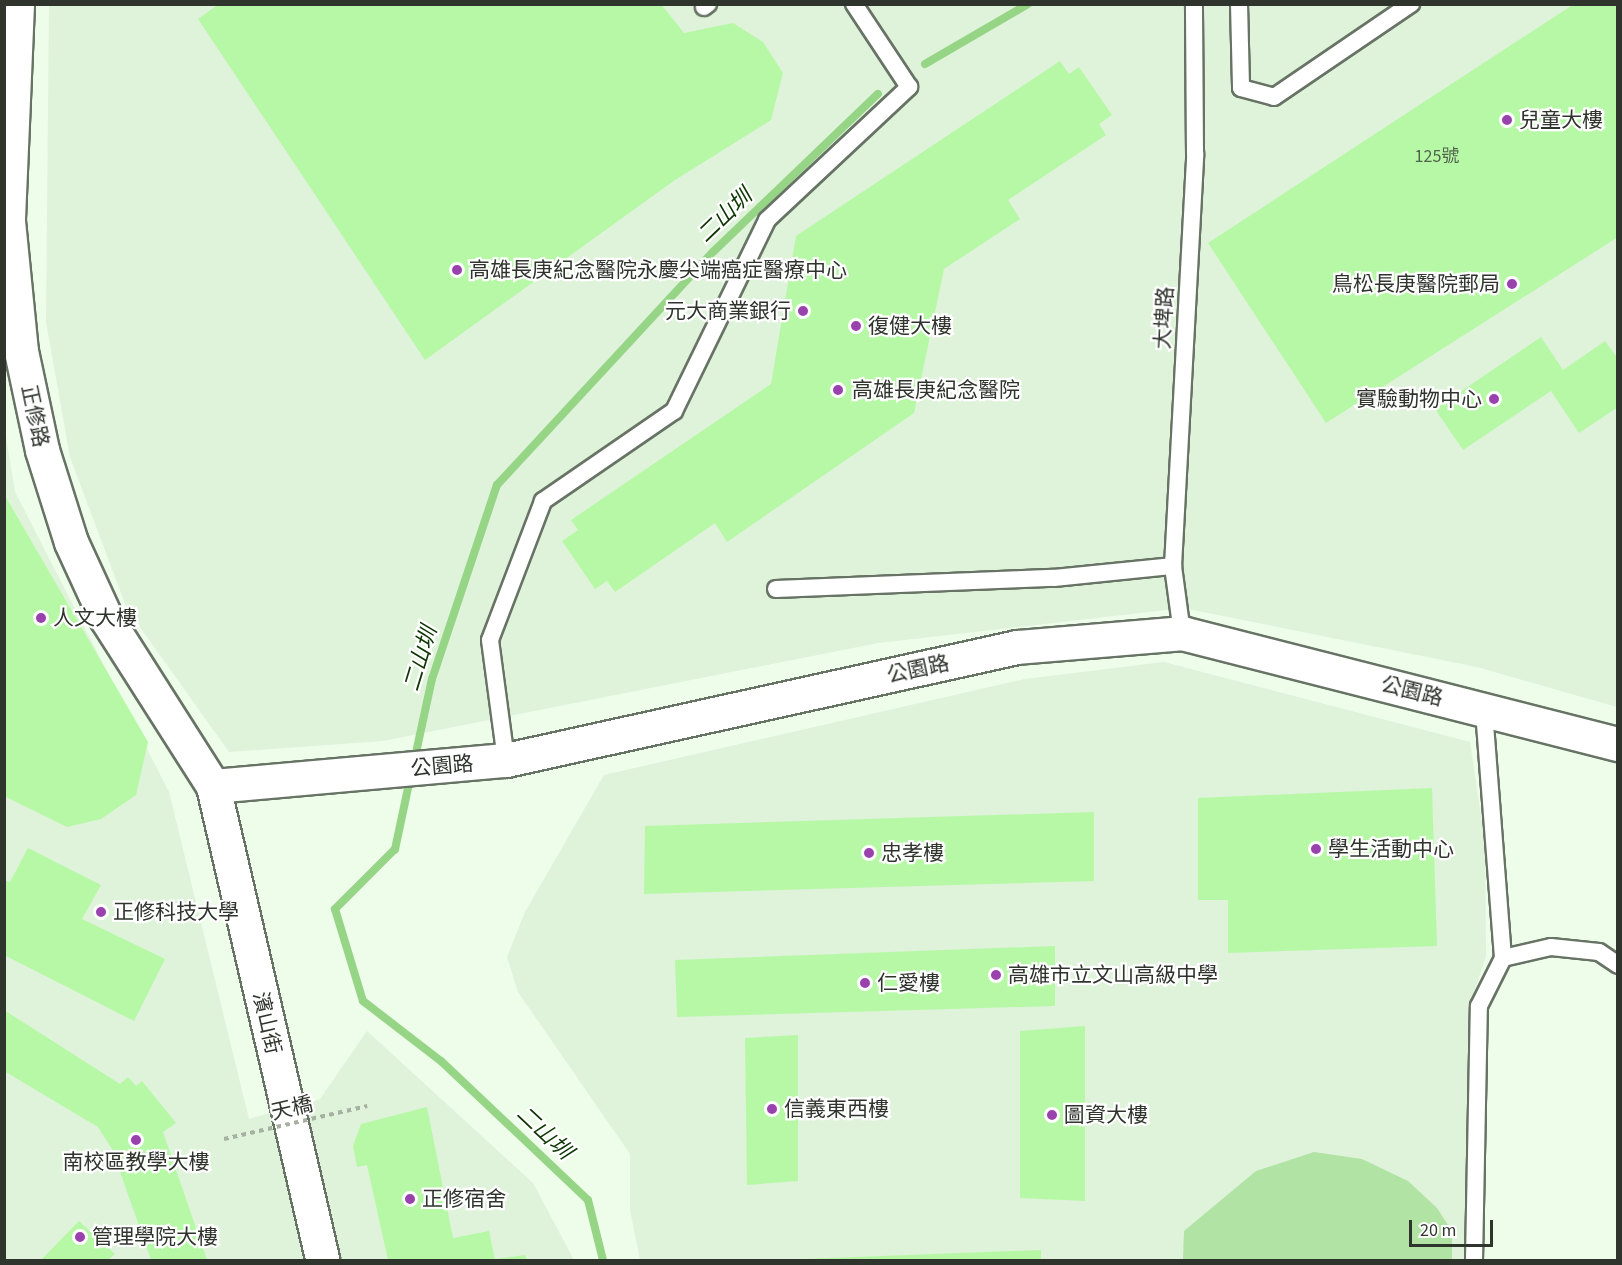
<!DOCTYPE html>
<meta charset="utf-8">
<style>
body{margin:0}
#map{position:relative;width:1622px;height:1265px;overflow:hidden;background:#eefcea;font-family:"Source Sans 3","Noto Sans TC",sans-serif}
div>[style]{position:absolute}
.built>*{inset:0;background:#dff2da}
.green>*{inset:0;background:#b1e3a4}
.stream>*{height:8px;margin:-4px;padding:0 4px;transform-origin:4px;border-radius:4px;background:#96d586}
.building>*{inset:0;background:#b7f8a7}
.roads{filter:drop-shadow(2px 0 #677364) drop-shadow(-2px 0 #677364) drop-shadow(0 2px #677364) drop-shadow(0 -2px #677364)}
.lane>*{height:16px;margin:-8px;padding:0 8px;transform-origin:8px;border-radius:8px;background:#fff}
.street>*{height:33px;margin:-16.5px;padding:0 16.5px;transform-origin:16.5px;border-radius:16.5px;background:#fff}
.path-bridge>*{height:4px;margin-top:-2px;transform-origin:0;background:repeating-linear-gradient(90deg,#a7b1a3 0 4.5px,transparent 0 9px)}
.dots>*{width:16px;height:16px;translate:-50% -50%;box-sizing:border-box;border:3px solid #fff;border-radius:50%}
span{translate:-50% -50%;white-space:nowrap;text-align:center;line-height:1.15;-webkit-text-stroke:4.5px #fff;paint-order:stroke}
.number-label{font-size:18px;color:#51654c}
.number-label span{-webkit-text-stroke-width:0}
.poi-label{font-size:21px;color:#2f342d}
.left{translate:0 -50%;text-align:left}
.right{translate:-100% -50%;text-align:right}
.street-label{font-size:21px;color:#2f342d}
.water-label{font-size:22px;color:#0d3701;font-style:italic}
.frame{position:absolute;inset:0;border:6px solid #2f342d;pointer-events:none}
.scale{position:absolute;left:1409px;top:1220px;width:84px;height:27px;box-sizing:border-box;border:3px solid #2f342d;border-top:0;padding-left:8px;font-size:18px;line-height:21px;white-space:nowrap;color:#2f342d;-webkit-text-stroke:4px #fff;paint-order:stroke}
</style>
<div id="map">
<div class="built">
<i style="clip-path:polygon(49px 5px,1617px 5px,1617px 707px,1477px 667px,1183px 608px,878px 643px,383px 741px,229px 752px,127px 609px,70px 457px,46px 322px)"></i>
<i style="clip-path:polygon(4px 424px,15px 492px,169px 792px,249px 1119px,320px 1099px,367px 1031px,533px 1183px,574px 1260px,5px 1260px)"></i>
<i style="clip-path:polygon(1164px 662px,1470px 742px,1485px 843px,1486px 956px,1471px 1001px,1465px 1260px,640px 1260px,630px 1210px,630px 1154px,518px 992px,507px 957px,525px 912px,604px 775px,1025px 679px)"></i>
</div>
<div class="green">
<i style="clip-path:polygon(1314px 1152px,1362px 1159px,1408px 1181px,1437px 1208px,1452px 1231px,1452px 1260px,1183px 1260px,1184px 1231px,1256px 1171px)"></i>
</div>
<div class="stream">
<i style="left:925px;top:64px;width:119px;rotate:-30.2deg"></i>
<i style="left:414px;top:762px;width:85px;rotate:-77.8deg"></i>
<i style="left:432px;top:679px;width:205px;rotate:-71.5deg"></i>
<i style="left:497px;top:485px;width:319px;rotate:-47.2deg"></i>
<i style="left:714px;top:251px;width:227px;rotate:-43.8deg"></i>
<i style="left:411px;top:774px;width:77px;rotate:102deg"></i>
<i style="left:395px;top:849px;width:85px;rotate:135deg"></i>
<i style="left:335px;top:909px;width:96px;rotate:73.1deg"></i>
<i style="left:363px;top:1001px;width:98px;rotate:37.6deg"></i>
<i style="left:441px;top:1061px;width:202px;rotate:43.4deg"></i>
<i style="left:588px;top:1200px;width:62px;rotate:76deg"></i>
</div>
<div class="building">
<i style="clip-path:polygon(219px 4px,661px 4px,684px 33px,733px 23px,763px 42px,783px 73px,771px 120px,675px 180px,425px 360px,198px 19px)"></i>
<i style="clip-path:polygon(1574px 4px,1618px 4px,1618px 237px,1326px 423px,1208px 243px)"></i>
<i style="clip-path:polygon(1060px 61px,1069px 74px,1079px 67px,1112px 115px,1099px 124px,1106px 135px,1008px 200px,1020px 219px,944px 269px,914px 413px,727px 542px,715px 523px,615px 592px,607px 581px,595px 589px,562px 541px,578px 530px,571px 520px,771px 384px,796px 236px)"></i>
<i style="clip-path:polygon(1541px 337px,1563px 370px,1605px 341px,1618px 359px,1618px 407px,1579px 433px,1551px 391px,1463px 450px,1435px 409px)"></i>
<i style="clip-path:polygon(4px 494px,148px 742px,136px 795px,101px 819px,67px 827px,4px 796px)"></i>
<i style="clip-path:polygon(1432px 788px,1437px 946px,1228px 953px,1228px 900px,1198px 900px,1198px 798px)"></i>
<i style="clip-path:polygon(1094px 812px,1094px 881px,644px 894px,645px 826px)"></i>
<i style="clip-path:polygon(28px 848px,101px 885px,82px 919px,165px 959px,134px 1021px,4px 955px,4px 880px,10px 882px)"></i>
<i style="clip-path:polygon(1055px 946px,1055px 1006px,677px 1017px,675px 960px)"></i>
<i style="clip-path:polygon(4px 1010px,120px 1084px,128px 1077px,136px 1086px,142px 1081px,176px 1123px,163px 1132px,207px 1260px,151px 1260px,112px 1149px,98px 1127px,4px 1071px)"></i>
<i style="clip-path:polygon(1085px 1026px,1085px 1201px,1020px 1198px,1020px 1031px)"></i>
<i style="clip-path:polygon(798px 1035px,798px 1181px,747px 1185px,745px 1038px)"></i>
<i style="clip-path:polygon(427px 1107px,453px 1238px,489px 1231px,495px 1260px,388px 1260px,367px 1165px,357px 1167px,353px 1146px,361px 1124px)"></i>
<i style="clip-path:polygon(79px 1221px,115px 1254px,108px 1260px,41px 1260px)"></i>
<i style="clip-path:polygon(1041px 1250px,1041px 1260px,804px 1260px,804px 1259px)"></i>
<i style="clip-path:polygon(525px 1255px,527px 1260px,496px 1260px,495px 1259px)"></i>
</div>
<div class="roads">
<div class="lane">
<i style="left:1239px;top:4px;width:84px;rotate:88.6deg"></i>
<i style="left:1241px;top:88px;width:34px;rotate:15deg"></i>
<i style="left:1274px;top:97px;width:166px;rotate:-34.2deg"></i>
<i style="left:704px;top:7px;width:5px;rotate:-37deg"></i>
<i style="left:776px;top:589px;width:278px;rotate:-2.3deg"></i>
<i style="left:1054px;top:578px;width:120px;rotate:-5.8deg"></i>
<i style="left:1182px;top:633px;width:68px;rotate:-97.7deg"></i>
<i style="left:1173px;top:566px;width:413px;rotate:-86.9deg"></i>
<i style="left:1195px;top:154px;width:150px;rotate:-90.4deg"></i>
<i style="left:506px;top:760px;width:121px;rotate:-97.6deg"></i>
<i style="left:490px;top:640px;width:149px;rotate:-69.1deg"></i>
<i style="left:543px;top:501px;width:159px;rotate:-34.5deg"></i>
<i style="left:674px;top:411px;width:212px;rotate:-64deg"></i>
<i style="left:767px;top:220px;width:195px;rotate:-43.1deg"></i>
<i style="left:909px;top:87px;width:100px;rotate:-123.5deg"></i>
<i style="left:1503px;top:958px;width:49px;rotate:-12.9deg"></i>
<i style="left:1551px;top:947px;width:48px;rotate:5.9deg"></i>
<i style="left:1599px;top:952px;width:23px;rotate:34deg"></i>
<i style="left:1474px;top:1260px;width:254px;rotate:-88.9deg"></i>
<i style="left:1479px;top:1006px;width:54px;rotate:-63.4deg"></i>
<i style="left:1503px;top:958px;width:250px;rotate:-94.4deg"></i>
</div>
<div class="street">
<i style="left:17px;top:4px;width:217px;rotate:92.4deg"></i>
<i style="left:8px;top:221px;width:131px;rotate:84.3deg"></i>
<i style="left:21px;top:351px;width:101px;rotate:78deg"></i>
<i style="left:42px;top:450px;width:96px;rotate:72.5deg"></i>
<i style="left:71px;top:542px;width:84px;rotate:65.3deg"></i>
<i style="left:106px;top:618px;width:199px;rotate:57.5deg"></i>
<i style="left:213px;top:786px;width:486px;rotate:77deg"></i>
<i style="left:213px;top:786px;width:294px;rotate:-5.1deg"></i>
<i style="left:506px;top:760px;width:523px;rotate:-12.47deg"></i>
<i style="left:1017px;top:647px;width:166px;rotate:-4.8deg"></i>
<i style="left:1182px;top:633px;width:450px;rotate:14.3deg"></i>
</div>
</div>
<div class="path-bridge">
<i style="left:224px;top:1139px;width:147px;rotate:-13deg"></i>
</div>
<div class="dots">
<i style="left:1507px;top:120px;background:#9942ae"></i>
<i style="left:457px;top:270px;background:#9942ae"></i>
<i style="left:1512px;top:284px;background:#9942ae"></i>
<i style="left:803px;top:311px;background:#9942ae"></i>
<i style="left:856px;top:326px;background:#9942ae"></i>
<i style="left:838px;top:390px;background:#9942ae"></i>
<i style="left:1494px;top:399px;background:#9942ae"></i>
<i style="left:41px;top:618px;background:#9942ae"></i>
<i style="left:1316px;top:849px;background:#9942ae"></i>
<i style="left:869px;top:853px;background:#9942ae"></i>
<i style="left:101px;top:912px;background:#9942ae"></i>
<i style="left:996px;top:975px;background:#9942ae"></i>
<i style="left:865px;top:983px;background:#9942ae"></i>
<i style="left:772px;top:1109px;background:#9942ae"></i>
<i style="left:1052px;top:1115px;background:#9942ae"></i>
<i style="left:136px;top:1140px;background:#9942ae"></i>
<i style="left:410px;top:1199px;background:#9942ae"></i>
<i style="left:80px;top:1237px;background:#9942ae"></i>
</div>
<div class="number-label">
<span style="left:1437px;top:157px">125號</span>
</div>
<div class="poi-label">
<span class="left" style="left:1519px;top:120px">兒童大樓</span>
<span class="left" style="left:469px;top:270px">高雄長庚紀念醫院永慶尖端癌症醫療中心</span>
<span class="right" style="left:1500px;top:284px">鳥松長庚醫院郵局</span>
<span class="right" style="left:791px;top:311px">元大商業銀行</span>
<span class="left" style="left:868px;top:326px">復健大樓</span>
<span class="left" style="left:852px;top:390px">高雄長庚紀念醫院</span>
<span class="right" style="left:1482px;top:399px">實驗動物中心</span>
<span class="left" style="left:53px;top:618px">人文大樓</span>
<span class="left" style="left:1328px;top:849px">學生活動中心</span>
<span class="left" style="left:881px;top:853px">忠孝樓</span>
<span class="left" style="left:113px;top:912px">正修科技大學</span>
<span class="left" style="left:1008px;top:975px">高雄市立文山高級中學</span>
<span class="left" style="left:877px;top:983px">仁愛樓</span>
<span class="left" style="left:784px;top:1109px">信義東西樓</span>
<span class="left" style="left:1064px;top:1115px">圖資大樓</span>
<span style="left:136px;top:1162px">南校區教學大樓</span>
<span class="left" style="left:422px;top:1199px">正修宿舍</span>
<span class="left" style="left:92px;top:1237px">管理學院大樓</span>
</div>
<div class="street-label">
<span style="left:1164px;top:318px;rotate:-87deg">大埤路</span>
<span style="left:35px;top:416px;rotate:78deg">正修路</span>
<span style="left:918px;top:669px;rotate:-12deg">公園路</span>
<span style="left:1412px;top:691px;rotate:14deg">公園路</span>
<span style="left:442px;top:766px;rotate:-5deg">公園路</span>
<span style="left:267px;top:1023px;rotate:77deg">濱山街</span>
<span style="left:292px;top:1108px;rotate:-13deg">天橋</span>
</div>
<div class="water-label">
<span style="left:725px;top:216px;rotate:-44deg">二山圳</span>
<span style="left:421px;top:659px;rotate:-73deg">二山圳</span>
<span style="left:544px;top:1133px;rotate:43deg">二山圳</span>
</div>
<div class="frame"></div>
<div class="scale">20 m</div>
</div>
